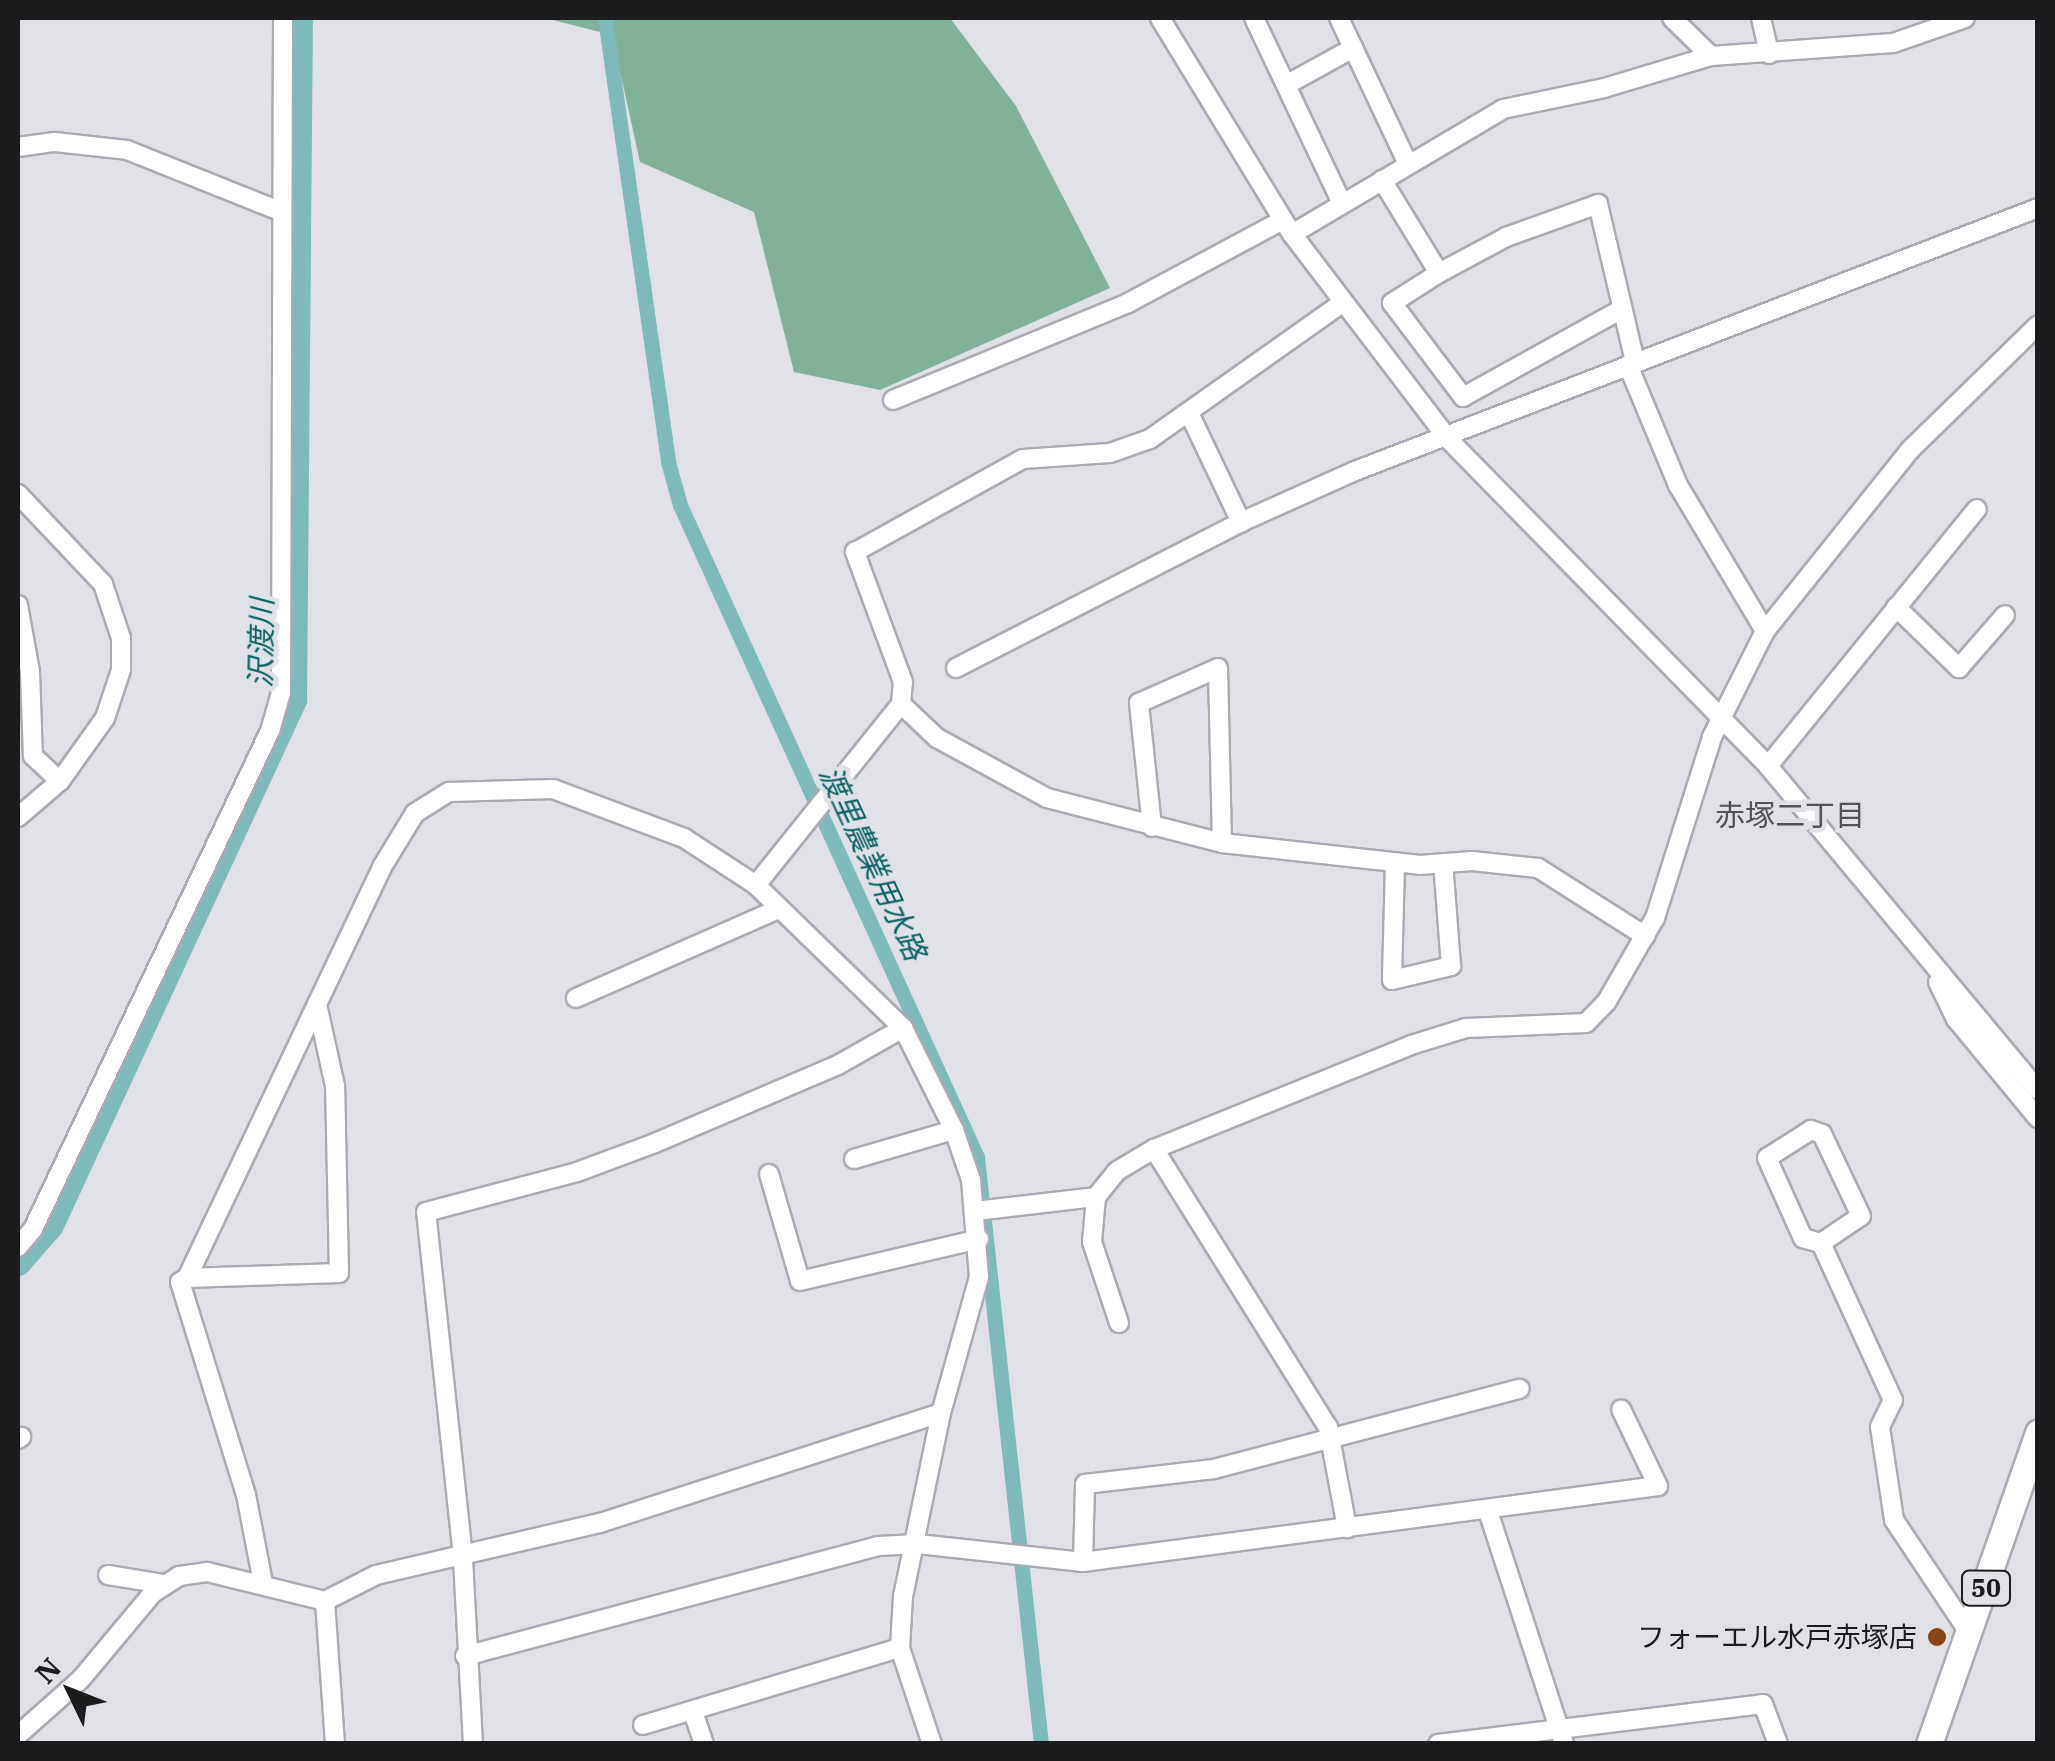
<!DOCTYPE html>
<meta charset="utf-8">
<style>
body{margin:0}
#map{position:relative;width:2055px;height:1761px;overflow:hidden;background:#e0e0e7;font-family:"IBM Plex Serif","Noto Sans JP",serif}
div>[style]{position:absolute}
.forest>*{inset:0;background:#82b199}
.canal>*{height:15px;margin:-7.5px;padding:0 7.5px;transform-origin:7.5px;border-radius:7.5px;background:#7dbab9}
.river>*{height:25px;margin:-12.5px;padding:0 12.5px;transform-origin:12.5px;border-radius:12.5px;background:#7dbab9}
.roads{filter:drop-shadow(2px 0 #aaabb2) drop-shadow(-2px 0 #aaabb2) drop-shadow(0 2px #aaabb2) drop-shadow(0 -2px #aaabb2)}
.minor>*{height:18px;margin:-9px;padding:0 9px;transform-origin:9px;border-radius:9px;background:#fff}
.highway>*{height:25px;margin:-12.5px;padding:0 12.5px;transform-origin:12.5px;border-radius:12.5px;background:#fff}
.dots>*{width:28px;height:28px;translate:-50% -50%;box-sizing:border-box;border:5px solid #e0e0e7;border-radius:50%}
span{translate:-50% -50%;white-space:nowrap;text-align:center;line-height:1.15;-webkit-text-stroke:9px #e0e0e7;paint-order:stroke}
.shield-label span{padding:2px 8px;background:#e0e0e7;border:2px solid;border-radius:8px;-webkit-text-stroke-width:0}
.shield-label{font-size:25px;color:#1c1c1e;font-weight:700}
.poi-label{font-size:28px;color:#1c1c1e}
.right{translate:-100% -50%;text-align:right}
.water-label{font-size:30px;color:#0c6363;font-style:italic}
.neighbourhood-label{font-size:30px;color:#515157}
.frame{position:absolute;inset:0;border:20px solid #1c1c1e;pointer-events:none}
.north{position:absolute;left:20px;top:1641px;width:100px;height:100px;-webkit-text-stroke:8px #e0e0e7;paint-order:stroke;rotate:313deg;font-size:28px;font-weight:700;line-height:40px;text-align:center;color:#1c1c1e}
.north::after{content:'';display:block;margin:auto;width:35px;height:45px;background:#1c1c1e;clip-path:polygon(50% 0,100% 100%,50% 72%,0 100%)}
</style>
<div id="map">
<div class="forest">
<i style="clip-path:polygon(545px 18px,950px 18px,1016px 106px,1110px 288px,880px 390px,794px 372px,754px 212px,640px 162px,612px 35px)"></i>
</div>
<div class="canal">
<i style="left:605px;top:18px;width:448px;rotate:81.9deg"></i>
<i style="left:668px;top:462px;width:45px;rotate:74.4deg"></i>
<i style="left:680px;top:505px;width:716px;rotate:65.51deg"></i>
<i style="left:977px;top:1157px;width:590px;rotate:83.78deg"></i>
</div>
<div class="river">
<i style="left:18px;top:1263px;width:50px;rotate:-49deg"></i>
<i style="left:51px;top:1225px;width:579px;rotate:-65.16deg"></i>
<i style="left:294px;top:700px;width:682px;rotate:-89.5deg"></i>
</div>
<div class="roads">
<div class="minor">
<i style="left:1160px;top:18px;width:253px;rotate:58.6deg"></i>
<i style="left:1292px;top:234px;width:259px;rotate:52.7deg"></i>
<i style="left:1449px;top:440px;width:456px;rotate:45.6deg"></i>
<i style="left:1768px;top:766px;width:422px;rotate:50.2deg"></i>
<i style="left:1254px;top:18px;width:203px;rotate:64.6deg"></i>
<i style="left:1339px;top:18px;width:161px;rotate:64.7deg"></i>
<i style="left:1672px;top:18px;width:54px;rotate:44.3deg"></i>
<i style="left:1761px;top:18px;width:37px;rotate:77deg"></i>
<i style="left:1286px;top:85px;width:77px;rotate:-28.9deg"></i>
<i style="left:18px;top:147px;width:37px;rotate:-8deg"></i>
<i style="left:55px;top:142px;width:72px;rotate:6.3deg"></i>
<i style="left:127px;top:150px;width:167px;rotate:21.8deg"></i>
<i style="left:1382px;top:180px;width:109px;rotate:58.5deg"></i>
<i style="left:1439px;top:273px;width:76px;rotate:-28.2deg"></i>
<i style="left:1506px;top:237px;width:98px;rotate:-19.7deg"></i>
<i style="left:1598px;top:204px;width:162px;rotate:76.8deg"></i>
<i style="left:1292px;top:234px;width:245px;rotate:-30.6deg"></i>
<i style="left:1503px;top:109px;width:103px;rotate:-11.7deg"></i>
<i style="left:1604px;top:88px;width:112px;rotate:-16.7deg"></i>
<i style="left:1711px;top:56px;width:182px;rotate:-4.1deg"></i>
<i style="left:1893px;top:43px;width:76px;rotate:-19.1deg"></i>
<i style="left:1439px;top:273px;width:56px;rotate:147.4deg"></i>
<i style="left:1392px;top:303px;width:118px;rotate:52.9deg"></i>
<i style="left:1463px;top:397px;width:182px;rotate:-29deg"></i>
<i style="left:1628px;top:365px;width:130px;rotate:67.4deg"></i>
<i style="left:1678px;top:485px;width:170px;rotate:59.2deg"></i>
<i style="left:893px;top:400px;width:254px;rotate:-22.4deg"></i>
<i style="left:1128px;top:303px;width:176px;rotate:-28.2deg"></i>
<i style="left:1190px;top:415px;width:119px;rotate:64.5deg"></i>
<i style="left:18px;top:494px;width:124px;rotate:46.6deg"></i>
<i style="left:103px;top:584px;width:57px;rotate:71.6deg"></i>
<i style="left:121px;top:638px;width:32px;rotate:90deg"></i>
<i style="left:121px;top:670px;width:51px;rotate:108.4deg"></i>
<i style="left:105px;top:718px;width:77px;rotate:125.5deg"></i>
<i style="left:60px;top:781px;width:55px;rotate:139.4deg"></i>
<i style="left:18px;top:605px;width:68px;rotate:79.8deg"></i>
<i style="left:30px;top:672px;width:84px;rotate:88deg"></i>
<i style="left:33px;top:756px;width:37px;rotate:43deg"></i>
<i style="left:1896px;top:607px;width:88px;rotate:44.1deg"></i>
<i style="left:1959px;top:668px;width:70px;rotate:-49deg"></i>
<i style="left:956px;top:668px;width:320px;rotate:-27.1deg"></i>
<i style="left:1241px;top:522px;width:125px;rotate:-24.1deg"></i>
<i style="left:1355px;top:471px;width:732px;rotate:-21.06deg"></i>
<i style="left:901px;top:704px;width:50px;rotate:43.4deg"></i>
<i style="left:937px;top:738px;width:125px;rotate:28.6deg"></i>
<i style="left:1047px;top:798px;width:181px;rotate:14.4deg"></i>
<i style="left:1222px;top:843px;width:199px;rotate:6.3deg"></i>
<i style="left:1420px;top:865px;width:52px;rotate:-4.4deg"></i>
<i style="left:1472px;top:861px;width:66px;rotate:6.1deg"></i>
<i style="left:1538px;top:868px;width:127px;rotate:32.4deg"></i>
<i style="left:1768px;top:766px;width:331px;rotate:-50.9deg"></i>
<i style="left:1152px;top:827px;width:125px;rotate:-96deg"></i>
<i style="left:1139px;top:703px;width:86px;rotate:-23.9deg"></i>
<i style="left:1218px;top:668px;width:175px;rotate:88.7deg"></i>
<i style="left:1395px;top:863px;width:117px;rotate:91.5deg"></i>
<i style="left:1392px;top:980px;width:61px;rotate:-13.3deg"></i>
<i style="left:1451px;top:966px;width:103px;rotate:-94.4deg"></i>
<i style="left:756px;top:885px;width:232px;rotate:-51.3deg"></i>
<i style="left:901px;top:704px;width:22px;rotate:-85deg"></i>
<i style="left:903px;top:682px;width:139px;rotate:-110.3deg"></i>
<i style="left:855px;top:552px;width:192px;rotate:-29deg"></i>
<i style="left:1023px;top:459px;width:87px;rotate:-3.9deg"></i>
<i style="left:1110px;top:453px;width:42px;rotate:-19.3deg"></i>
<i style="left:1150px;top:439px;width:235px;rotate:-35.3deg"></i>
<i style="left:1938px;top:982px;width:41px;rotate:64.1deg"></i>
<i style="left:1956px;top:1019px;width:129px;rotate:50.4deg"></i>
<i style="left:576px;top:998px;width:219px;rotate:-23.7deg"></i>
<i style="left:1154px;top:1149px;width:328px;rotate:58deg"></i>
<i style="left:1328px;top:1427px;width:103px;rotate:79.3deg"></i>
<i style="left:854px;top:1159px;width:104px;rotate:-16.2deg"></i>
<i style="left:769px;top:1174px;width:111px;rotate:73.8deg"></i>
<i style="left:800px;top:1281px;width:184px;rotate:-13.2deg"></i>
<i style="left:976px;top:1211px;width:121px;rotate:-6.7deg"></i>
<i style="left:1821px;top:1243px;width:48px;rotate:-34deg"></i>
<i style="left:1861px;top:1216px;width:91px;rotate:-115.4deg"></i>
<i style="left:1822px;top:1134px;width:12px;rotate:-160deg"></i>
<i style="left:1811px;top:1130px;width:52px;rotate:147.5deg"></i>
<i style="left:1767px;top:1158px;width:88px;rotate:65.8deg"></i>
<i style="left:1803px;top:1238px;width:19px;rotate:16deg"></i>
<i style="left:1821px;top:1243px;width:173px;rotate:65.4deg"></i>
<i style="left:1893px;top:1400px;width:30px;rotate:116deg"></i>
<i style="left:1880px;top:1427px;width:94px;rotate:81.4deg"></i>
<i style="left:1894px;top:1520px;width:137px;rotate:56.3deg"></i>
<i style="left:18px;top:1247px;width:23px;rotate:-50deg"></i>
<i style="left:33px;top:1229px;width:552px;rotate:-64.55deg"></i>
<i style="left:270px;top:731px;width:40px;rotate:-74deg"></i>
<i style="left:281px;top:693px;width:675px;rotate:-89.83deg"></i>
<i style="left:187px;top:1278px;width:152px;rotate:-1.9deg"></i>
<i style="left:339px;top:1273px;width:187px;rotate:-91.2deg"></i>
<i style="left:335px;top:1086px;width:84px;rotate:-102.4deg"></i>
<i style="left:1119px;top:1323px;width:85px;rotate:-108.4deg"></i>
<i style="left:1092px;top:1242px;width:45px;rotate:-84.9deg"></i>
<i style="left:1096px;top:1197px;width:33px;rotate:-51deg"></i>
<i style="left:1117px;top:1171px;width:43px;rotate:-30.7deg"></i>
<i style="left:1154px;top:1149px;width:277px;rotate:-22deg"></i>
<i style="left:1411px;top:1045px;width:58px;rotate:-17.2deg"></i>
<i style="left:1466px;top:1028px;width:120px;rotate:-2.4deg"></i>
<i style="left:1586px;top:1023px;width:30px;rotate:-46deg"></i>
<i style="left:1607px;top:1001px;width:96px;rotate:-60deg"></i>
<i style="left:1655px;top:918px;width:190px;rotate:-72.5deg"></i>
<i style="left:1712px;top:737px;width:119px;rotate:-63.4deg"></i>
<i style="left:1765px;top:631px;width:233px;rotate:-51.3deg"></i>
<i style="left:1911px;top:449px;width:177px;rotate:-44.3deg"></i>
<i style="left:18px;top:1439px;width:4px;rotate:-34deg"></i>
<i style="left:1488px;top:1511px;width:245px;rotate:71.9deg"></i>
<i style="left:1083px;top:1562px;width:78px;rotate:-88.5deg"></i>
<i style="left:1085px;top:1484px;width:130px;rotate:-6.6deg"></i>
<i style="left:1214px;top:1469px;width:316px;rotate:-14.7deg"></i>
<i style="left:108px;top:1575px;width:57px;rotate:9.1deg"></i>
<i style="left:263px;top:1583px;width:90px;rotate:-100.9deg"></i>
<i style="left:246px;top:1495px;width:223px;rotate:-107.2deg"></i>
<i style="left:180px;top:1282px;width:8px;rotate:-30deg"></i>
<i style="left:187px;top:1278px;width:455px;rotate:-64.6deg"></i>
<i style="left:382px;top:867px;width:63px;rotate:-58.6deg"></i>
<i style="left:415px;top:813px;width:40px;rotate:-32deg"></i>
<i style="left:449px;top:792px;width:104px;rotate:-1.7deg"></i>
<i style="left:553px;top:789px;width:140px;rotate:20.5deg"></i>
<i style="left:684px;top:838px;width:86px;rotate:33.1deg"></i>
<i style="left:756px;top:885px;width:205px;rotate:44.2deg"></i>
<i style="left:903px;top:1028px;width:114px;rotate:63.4deg"></i>
<i style="left:954px;top:1130px;width:53px;rotate:71.2deg"></i>
<i style="left:971px;top:1180px;width:97px;rotate:85.3deg"></i>
<i style="left:979px;top:1277px;width:141px;rotate:105.6deg"></i>
<i style="left:941px;top:1413px;width:187px;rotate:101.7deg"></i>
<i style="left:903px;top:1596px;width:52px;rotate:93.3deg"></i>
<i style="left:900px;top:1648px;width:101px;rotate:71.6deg"></i>
<i style="left:325px;top:1601px;width:57px;rotate:-27deg"></i>
<i style="left:376px;top:1575px;width:230px;rotate:-13.1deg"></i>
<i style="left:600px;top:1523px;width:358px;rotate:-17.9deg"></i>
<i style="left:325px;top:1601px;width:143px;rotate:86deg"></i>
<i style="left:465px;top:1656px;width:427px;rotate:-14.9deg"></i>
<i style="left:878px;top:1546px;width:40px;rotate:-2.9deg"></i>
<i style="left:918px;top:1544px;width:166px;rotate:6.2deg"></i>
<i style="left:1083px;top:1562px;width:580px;rotate:-7.53deg"></i>
<i style="left:1658px;top:1486px;width:85px;rotate:-115.7deg"></i>
<i style="left:693px;top:1712px;width:34px;rotate:71deg"></i>
<i style="left:643px;top:1725px;width:268px;rotate:-16.7deg"></i>
<i style="left:18px;top:1735px;width:84px;rotate:-41.6deg"></i>
<i style="left:81px;top:1679px;width:112px;rotate:-50.1deg"></i>
<i style="left:153px;top:1593px;width:31px;rotate:-33deg"></i>
<i style="left:179px;top:1576px;width:28px;rotate:-8deg"></i>
<i style="left:207px;top:1572px;width:122px;rotate:13.8deg"></i>
<i style="left:473px;top:1744px;width:187px;rotate:-93.1deg"></i>
<i style="left:463px;top:1557px;width:347px;rotate:-96.1deg"></i>
<i style="left:426px;top:1212px;width:156px;rotate:-14.8deg"></i>
<i style="left:577px;top:1172px;width:83px;rotate:-20.4deg"></i>
<i style="left:655px;top:1143px;width:199px;rotate:-23.1deg"></i>
<i style="left:838px;top:1065px;width:75px;rotate:-29.6deg"></i>
<i style="left:1438px;top:1744px;width:327px;rotate:-7deg"></i>
<i style="left:1763px;top:1704px;width:43px;rotate:69.4deg"></i>
</div>
<div class="highway">
<i style="left:1929px;top:1744px;width:330px;rotate:-70.7deg"></i>
</div>
</div>
<div class="dots">
<i style="left:1937px;top:1637px;background:#884418"></i>
</div>
<div class="shield-label">
<span style="left:1986px;top:1588px">50</span>
</div>
<div class="poi-label">
<span class="right" style="left:1917px;top:1637px">フォーエル水戸赤塚店</span>
</div>
<div class="water-label">
<span style="left:261px;top:643px;rotate:-89deg">沢渡川</span>
<span style="left:873px;top:863px;rotate:65deg">渡里農業用水路</span>
</div>
<div class="neighbourhood-label">
<span style="left:1790px;top:815px">赤塚二丁目</span>
</div>
<div class="frame"></div>
<div class="north">N</div>
</div>
